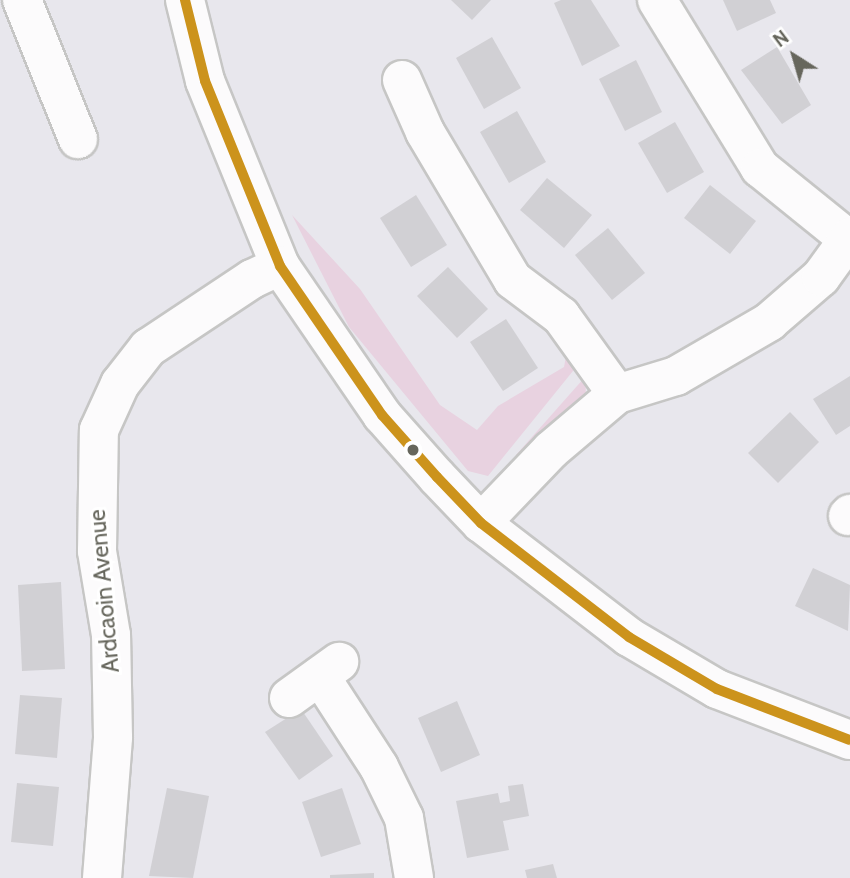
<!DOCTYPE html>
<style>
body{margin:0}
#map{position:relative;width:850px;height:878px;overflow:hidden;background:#e8e7ed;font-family:Cabin,sans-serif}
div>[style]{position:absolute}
.green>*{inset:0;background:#e8d2e0}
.building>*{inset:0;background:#d1d0d4}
.roads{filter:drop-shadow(2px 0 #c6c6c5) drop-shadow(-2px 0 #c6c6c5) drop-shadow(0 2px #c6c6c5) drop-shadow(0 -2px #c6c6c5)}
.minor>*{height:38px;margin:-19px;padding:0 19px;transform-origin:19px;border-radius:19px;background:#fcfbfc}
.bus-1>*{height:10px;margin:-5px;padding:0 5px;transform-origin:5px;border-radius:5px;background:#cc931c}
.dots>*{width:19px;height:19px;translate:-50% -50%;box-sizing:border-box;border:4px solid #fff;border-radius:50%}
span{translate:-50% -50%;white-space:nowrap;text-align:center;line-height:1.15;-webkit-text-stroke:6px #fff;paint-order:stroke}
.street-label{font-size:23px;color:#66665c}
.north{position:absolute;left:759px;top:21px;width:70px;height:70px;-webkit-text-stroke:5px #fff;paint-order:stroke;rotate:323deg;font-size:19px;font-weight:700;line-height:28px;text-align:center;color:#66665c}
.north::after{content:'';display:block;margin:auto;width:24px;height:32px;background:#66665c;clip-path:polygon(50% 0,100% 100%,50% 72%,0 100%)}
</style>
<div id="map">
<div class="green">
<i style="clip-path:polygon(292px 215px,360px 289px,440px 405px,477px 430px,498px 406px,564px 367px,567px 351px,577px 366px,488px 476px,468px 471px,349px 327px)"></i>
<i style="clip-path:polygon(585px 377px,586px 395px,515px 466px,516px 455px)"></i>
</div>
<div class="building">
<i style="clip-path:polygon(451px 0,491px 0,472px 20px)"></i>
<i style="clip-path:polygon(561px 0,591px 0,620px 46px,582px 66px,554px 3px)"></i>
<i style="clip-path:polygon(723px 0,770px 0,776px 13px,737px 31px)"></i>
<i style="clip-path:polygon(492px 37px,521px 88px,484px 109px,456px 58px)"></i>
<i style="clip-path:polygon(777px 47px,811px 105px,782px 124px,741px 70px)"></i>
<i style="clip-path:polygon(636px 60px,662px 112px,625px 131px,599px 79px)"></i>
<i style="clip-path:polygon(517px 111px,546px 162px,509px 183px,480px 132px)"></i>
<i style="clip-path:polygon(675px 122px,704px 172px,667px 193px,638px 143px)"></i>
<i style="clip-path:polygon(547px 178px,592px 215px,564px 248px,520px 210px)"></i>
<i style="clip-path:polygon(710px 185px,756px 221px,730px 254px,684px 218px)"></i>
<i style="clip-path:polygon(416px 195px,447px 245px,411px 267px,380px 218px)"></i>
<i style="clip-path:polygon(608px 228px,645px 273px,612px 300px,575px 255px)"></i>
<i style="clip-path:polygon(448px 267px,488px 309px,457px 338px,417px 296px)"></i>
<i style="clip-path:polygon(506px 319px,538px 368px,503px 391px,470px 342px)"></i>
<i style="clip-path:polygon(850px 376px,850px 426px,836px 435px,813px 399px)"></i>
<i style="clip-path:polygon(790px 412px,819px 442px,778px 483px,748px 453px)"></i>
<i style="clip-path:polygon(813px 568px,850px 585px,848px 631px,795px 606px)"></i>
<i style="clip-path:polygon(61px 582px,65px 669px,22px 671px,18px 585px)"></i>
<i style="clip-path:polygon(20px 695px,62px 698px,57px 758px,15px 754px)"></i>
<i style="clip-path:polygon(457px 701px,480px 755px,441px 772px,418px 718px)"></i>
<i style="clip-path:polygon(301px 709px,333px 756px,299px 780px,265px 732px)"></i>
<i style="clip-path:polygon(17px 783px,59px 787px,53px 846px,11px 842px)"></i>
<i style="clip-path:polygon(523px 784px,529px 816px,503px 821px,509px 850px,467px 858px,456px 801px,498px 793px,500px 803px,510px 801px,508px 786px)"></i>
<i style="clip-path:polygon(167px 788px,209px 796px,193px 878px,149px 876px)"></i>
<i style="clip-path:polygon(342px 788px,361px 844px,321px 857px,302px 802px)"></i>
<i style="clip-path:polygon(553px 864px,557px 878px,527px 878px,525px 870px)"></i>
<i style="clip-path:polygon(374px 873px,374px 878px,330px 878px,330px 875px)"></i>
</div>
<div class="roads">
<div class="minor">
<i style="left:22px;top:0;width:150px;rotate:68.1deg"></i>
<i style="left:185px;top:0;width:83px;rotate:76.1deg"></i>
<i style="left:205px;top:81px;width:200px;rotate:67.9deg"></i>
<i style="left:280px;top:266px;width:181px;rotate:55.6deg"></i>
<i style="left:382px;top:415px;width:83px;rotate:48.4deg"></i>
<i style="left:437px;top:477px;width:64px;rotate:46.3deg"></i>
<i style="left:481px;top:523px;width:187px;rotate:37.6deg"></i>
<i style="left:629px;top:637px;width:102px;rotate:30.6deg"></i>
<i style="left:717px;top:689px;width:142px;rotate:21deg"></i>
<i style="left:657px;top:0;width:197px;rotate:58.5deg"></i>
<i style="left:760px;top:168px;width:113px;rotate:38.9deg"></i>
<i style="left:402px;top:80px;width:57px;rotate:66.1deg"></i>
<i style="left:425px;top:132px;width:172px;rotate:59.3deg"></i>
<i style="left:513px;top:280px;width:60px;rotate:36.9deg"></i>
<i style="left:561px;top:316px;width:96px;rotate:54.3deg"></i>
<i style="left:848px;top:516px;width:3px;rotate:-45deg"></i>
<i style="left:481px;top:523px;width:101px;rotate:-46.2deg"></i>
<i style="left:551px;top:450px;width:87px;rotate:-40.3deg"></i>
<i style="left:617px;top:394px;width:62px;rotate:-17deg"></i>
<i style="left:676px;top:376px;width:108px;rotate:-30.1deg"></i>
<i style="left:769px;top:322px;width:69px;rotate:-40.9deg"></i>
<i style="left:821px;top:277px;width:49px;rotate:-54.1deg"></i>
<i style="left:320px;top:676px;width:108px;rotate:57deg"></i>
<i style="left:379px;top:767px;width:57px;rotate:63.9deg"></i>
<i style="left:404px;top:818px;width:61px;rotate:80.5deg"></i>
<i style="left:289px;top:698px;width:62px;rotate:-35.8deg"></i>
<i style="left:102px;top:878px;width:141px;rotate:-85.5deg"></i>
<i style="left:113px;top:737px;width:102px;rotate:-91.1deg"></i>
<i style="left:111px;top:635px;width:85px;rotate:-99.5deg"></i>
<i style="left:97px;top:551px;width:121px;rotate:-89.1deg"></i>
<i style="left:99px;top:430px;width:51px;rotate:-65.5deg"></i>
<i style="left:120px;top:384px;width:46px;rotate:-52.1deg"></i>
<i style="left:148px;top:348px;width:125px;rotate:-33.6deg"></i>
<i style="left:252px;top:279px;width:31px;rotate:-25deg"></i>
</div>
</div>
<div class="bus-1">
<i style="left:185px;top:0;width:83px;rotate:76.1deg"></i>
<i style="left:205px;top:81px;width:200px;rotate:67.9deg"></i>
<i style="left:280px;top:266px;width:181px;rotate:55.6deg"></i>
<i style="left:382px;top:415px;width:83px;rotate:48.4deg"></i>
<i style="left:437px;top:477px;width:64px;rotate:46.3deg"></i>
<i style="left:481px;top:523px;width:187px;rotate:37.6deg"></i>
<i style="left:629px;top:637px;width:102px;rotate:30.6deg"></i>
<i style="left:717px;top:689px;width:142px;rotate:21deg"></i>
</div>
<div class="dots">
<i style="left:413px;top:450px;background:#66665c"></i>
</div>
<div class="street-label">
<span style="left:104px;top:591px;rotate:-95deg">Ardcaoin Avenue</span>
</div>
<div class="north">N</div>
</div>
